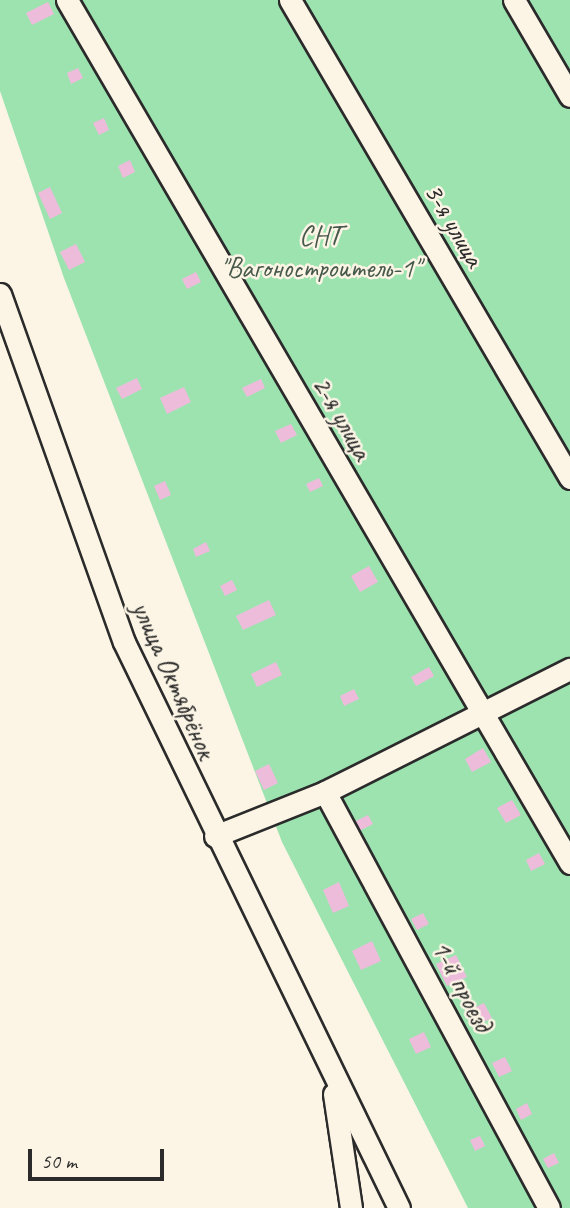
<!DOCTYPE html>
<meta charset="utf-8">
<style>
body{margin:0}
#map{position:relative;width:570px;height:1208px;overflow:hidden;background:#fcf5e5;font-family:Caveat,sans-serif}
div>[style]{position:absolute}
.green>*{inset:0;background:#9ce3b0}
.building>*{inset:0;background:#eebcdb}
.roads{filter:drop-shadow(2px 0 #2b2b2b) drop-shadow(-2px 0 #2b2b2b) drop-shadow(0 2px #2b2b2b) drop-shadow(0 -2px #2b2b2b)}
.minor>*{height:21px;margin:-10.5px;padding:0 10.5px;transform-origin:10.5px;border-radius:10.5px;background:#fcf5e5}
span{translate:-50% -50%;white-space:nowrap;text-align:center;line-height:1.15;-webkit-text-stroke:5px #fcf5e5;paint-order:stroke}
.street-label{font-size:28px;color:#2b2b2b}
.park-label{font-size:28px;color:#47594c}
.scale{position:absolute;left:28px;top:1149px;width:136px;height:32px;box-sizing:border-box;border:4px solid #2b2b2b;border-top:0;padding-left:9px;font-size:21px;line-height:24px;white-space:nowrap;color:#2b2b2b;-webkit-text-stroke:5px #fcf5e5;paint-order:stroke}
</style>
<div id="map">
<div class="green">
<i style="clip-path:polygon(0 0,570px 0,570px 1208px,468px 1208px,282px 842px,64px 278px,0 91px)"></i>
</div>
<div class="building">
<i style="clip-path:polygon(48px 2px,54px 14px,32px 25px,26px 13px)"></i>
<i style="clip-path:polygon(78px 68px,83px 78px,71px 84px,67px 73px)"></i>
<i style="clip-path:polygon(104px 118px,109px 130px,99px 135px,93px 123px)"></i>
<i style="clip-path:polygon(130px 160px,135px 172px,123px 178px,118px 166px)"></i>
<i style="clip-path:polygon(50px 187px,62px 213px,50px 219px,38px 193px)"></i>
<i style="clip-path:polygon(76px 244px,85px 262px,69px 270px,60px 252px)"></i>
<i style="clip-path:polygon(196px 272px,201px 282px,187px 289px,182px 279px)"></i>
<i style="clip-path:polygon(137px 378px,142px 389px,122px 399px,116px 388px)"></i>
<i style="clip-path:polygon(261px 379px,265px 388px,247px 397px,242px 388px)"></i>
<i style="clip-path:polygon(184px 387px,191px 402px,167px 414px,160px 398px)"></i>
<i style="clip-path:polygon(291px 424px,297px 435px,281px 443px,275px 431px)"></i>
<i style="clip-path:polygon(319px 478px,323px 486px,310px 492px,306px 484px)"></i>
<i style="clip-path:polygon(165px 481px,171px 495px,160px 500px,154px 486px)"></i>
<i style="clip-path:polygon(206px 542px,210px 551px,196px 557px,193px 549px)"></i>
<i style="clip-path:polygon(369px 566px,378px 582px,360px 592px,351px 576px)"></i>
<i style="clip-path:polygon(232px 580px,237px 590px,225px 596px,220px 586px)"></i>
<i style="clip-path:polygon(269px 600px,276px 615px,243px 630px,236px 616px)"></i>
<i style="clip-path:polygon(276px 662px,282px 675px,257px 687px,251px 674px)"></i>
<i style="clip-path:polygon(429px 667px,434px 676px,416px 686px,411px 677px)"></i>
<i style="clip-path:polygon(354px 689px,359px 699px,344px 706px,340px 696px)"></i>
<i style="clip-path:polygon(483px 748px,491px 762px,472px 772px,465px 759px)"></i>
<i style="clip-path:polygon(269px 764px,278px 783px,264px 790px,255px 771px)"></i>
<i style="clip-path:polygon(512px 800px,521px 815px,506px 823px,497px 808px)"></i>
<i style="clip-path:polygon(368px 815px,373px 824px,359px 831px,354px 822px)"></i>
<i style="clip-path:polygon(539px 853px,545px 864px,531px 871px,526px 860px)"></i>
<i style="clip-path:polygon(339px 882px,349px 906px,333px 913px,323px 890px)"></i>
<i style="clip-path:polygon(423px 913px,429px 924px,417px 930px,411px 919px)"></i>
<i style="clip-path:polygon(372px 941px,381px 961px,361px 970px,352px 951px)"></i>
<i style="clip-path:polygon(456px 955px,467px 977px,447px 986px,436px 964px)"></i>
<i style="clip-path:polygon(484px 1003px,492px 1018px,473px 1027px,466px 1012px)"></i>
<i style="clip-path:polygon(424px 1032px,431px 1047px,416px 1054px,409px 1039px)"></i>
<i style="clip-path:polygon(505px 1057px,512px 1071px,499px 1077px,492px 1063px)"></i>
<i style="clip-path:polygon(527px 1103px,532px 1114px,521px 1120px,516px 1109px)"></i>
<i style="clip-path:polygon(480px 1136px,485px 1146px,475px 1151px,470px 1140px)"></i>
<i style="clip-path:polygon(554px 1153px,559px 1163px,548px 1168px,543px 1159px)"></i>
</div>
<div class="roads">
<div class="minor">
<i style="left:67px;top:0;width:999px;rotate:59.76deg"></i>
<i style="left:290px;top:0;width:554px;rotate:59.64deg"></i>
<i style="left:514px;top:0;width:111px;rotate:59.7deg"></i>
<i style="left:0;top:294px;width:369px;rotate:70.4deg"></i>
<i style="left:124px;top:642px;width:629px;rotate:64.09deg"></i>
<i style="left:325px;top:792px;width:472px;rotate:61.7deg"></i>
<i style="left:215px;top:836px;width:118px;rotate:-21.8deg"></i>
<i style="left:325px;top:792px;width:274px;rotate:-26.7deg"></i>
<i style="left:334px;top:1094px;width:115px;rotate:81.5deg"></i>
</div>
</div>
<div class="street-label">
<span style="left:454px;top:225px;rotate:60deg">3-я улица</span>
<span style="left:342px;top:418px;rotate:60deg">2-я улица</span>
<span style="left:174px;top:680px;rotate:66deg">улица Октябрёнок</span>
<span style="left:462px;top:986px;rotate:62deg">1-й проезд</span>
</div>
<div class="park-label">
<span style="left:320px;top:252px">СНТ<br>"Вагоностроитель-1"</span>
</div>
<div class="scale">50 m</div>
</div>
